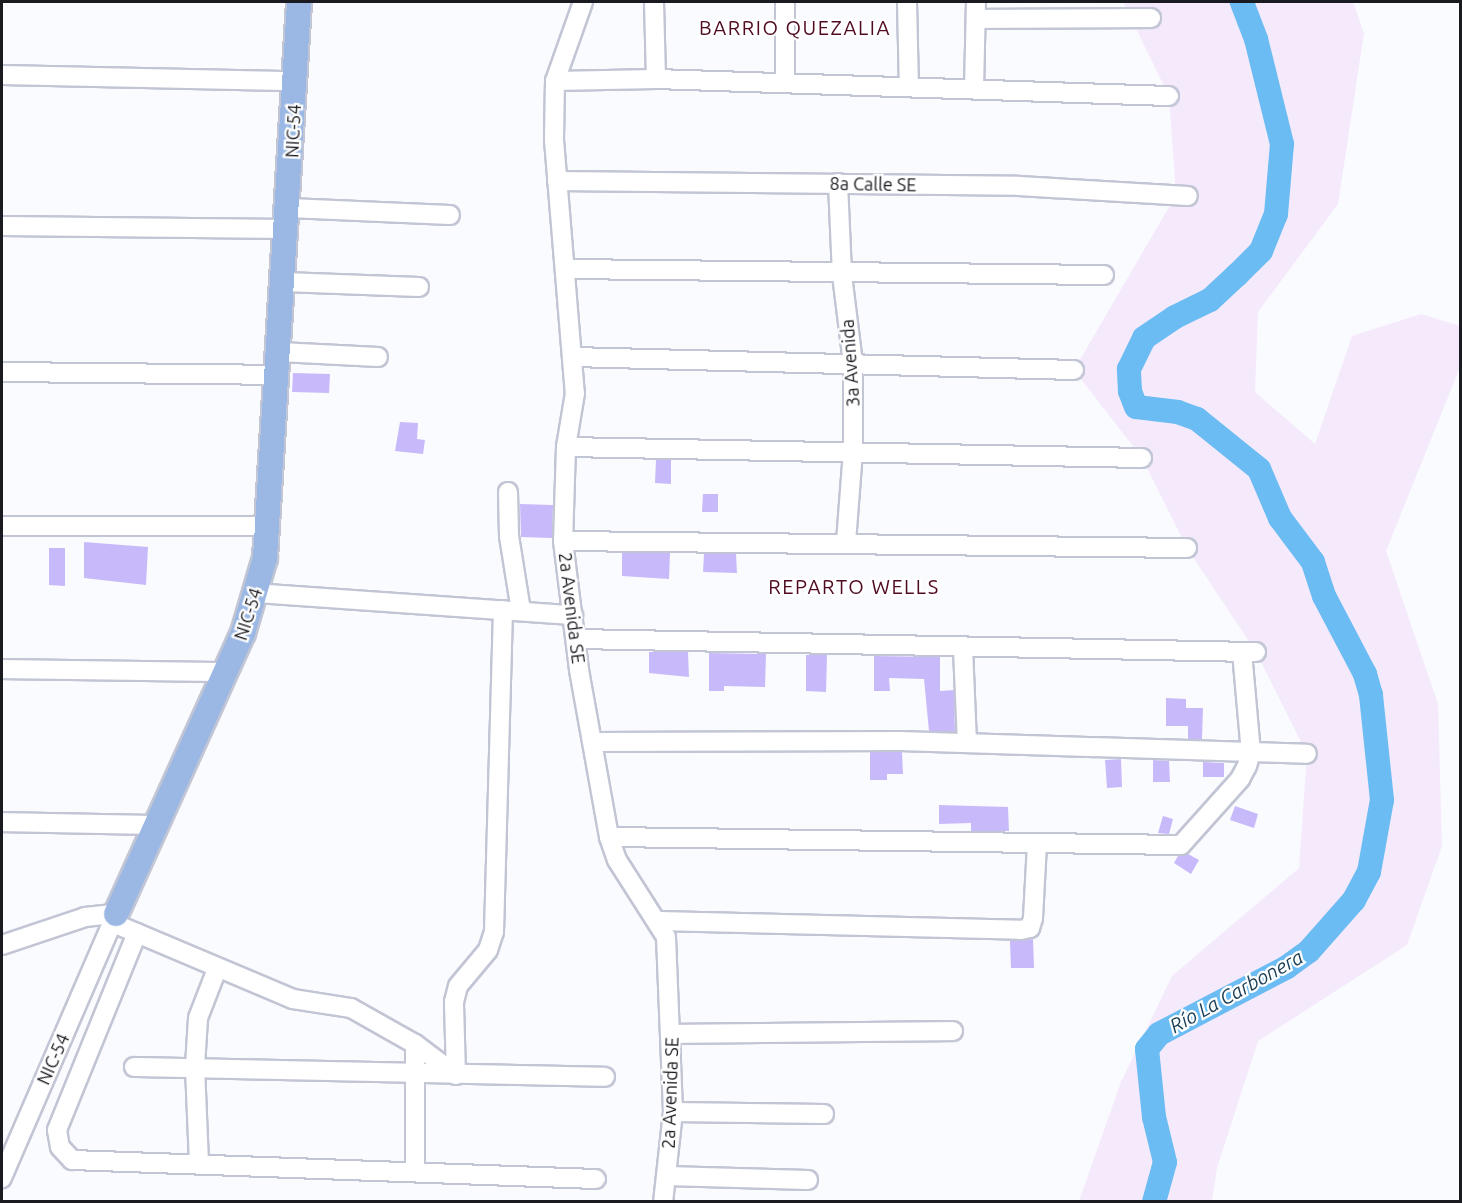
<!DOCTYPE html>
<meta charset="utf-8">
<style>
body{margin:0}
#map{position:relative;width:1462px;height:1203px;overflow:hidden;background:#fafbfe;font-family:Ubuntu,sans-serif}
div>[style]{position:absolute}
.green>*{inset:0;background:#f5e9fc}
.river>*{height:24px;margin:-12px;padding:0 12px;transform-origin:12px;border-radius:12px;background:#6abcf2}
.building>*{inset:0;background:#c8bafa}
.roads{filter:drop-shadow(2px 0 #c1c5d4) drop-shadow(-2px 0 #c1c5d4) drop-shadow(0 2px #c1c5d4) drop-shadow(0 -2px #c1c5d4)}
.minor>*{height:18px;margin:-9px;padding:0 9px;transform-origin:9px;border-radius:9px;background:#fff}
.major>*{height:24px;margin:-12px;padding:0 12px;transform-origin:12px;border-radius:12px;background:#9ab8e3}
span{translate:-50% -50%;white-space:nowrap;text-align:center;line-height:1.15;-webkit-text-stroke:4.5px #fff;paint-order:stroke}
.street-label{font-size:18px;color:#1a1b20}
.neighbourhood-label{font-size:20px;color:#4f0a21;letter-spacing:1.5px}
.water-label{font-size:20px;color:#1b3e55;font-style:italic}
.frame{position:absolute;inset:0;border:3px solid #1a1b20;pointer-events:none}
</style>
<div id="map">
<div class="green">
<i style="clip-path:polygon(1123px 2px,1353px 2px,1364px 33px,1338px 204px,1258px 312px,1255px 392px,1315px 444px,1352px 336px,1421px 314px,1460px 326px,1460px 367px,1386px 551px,1438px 704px,1442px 846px,1407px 945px,1258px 1041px,1217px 1168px,1212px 1201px,1079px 1201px,1121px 1082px,1172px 976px,1299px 868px,1307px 754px,1256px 652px,1187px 548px,1142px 458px,1074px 370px,1176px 195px,1169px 96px)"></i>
</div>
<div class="river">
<i style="left:1154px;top:1202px;width:41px;rotate:-74.6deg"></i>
<i style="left:1165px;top:1162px;width:46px;rotate:-103.7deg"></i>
<i style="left:1154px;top:1117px;width:68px;rotate:-95.9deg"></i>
<i style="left:1147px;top:1049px;width:19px;rotate:-51deg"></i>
<i style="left:1159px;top:1034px;width:144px;rotate:-27.6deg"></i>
<i style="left:1287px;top:967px;width:27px;rotate:-36deg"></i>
<i style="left:1309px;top:951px;width:68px;rotate:-48.6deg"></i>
<i style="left:1354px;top:900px;width:32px;rotate:-62deg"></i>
<i style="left:1369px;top:872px;width:73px;rotate:-79.8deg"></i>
<i style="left:1382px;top:800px;width:106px;rotate:-96deg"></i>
<i style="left:1371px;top:695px;width:22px;rotate:-106deg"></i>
<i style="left:1365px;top:674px;width:88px;rotate:-117.7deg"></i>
<i style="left:1324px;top:596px;width:36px;rotate:-108deg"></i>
<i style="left:1313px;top:562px;width:55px;rotate:-126.9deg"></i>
<i style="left:1280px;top:518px;width:53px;rotate:-113.2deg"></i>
<i style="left:1259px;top:469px;width:80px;rotate:-141.1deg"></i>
<i style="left:1197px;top:419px;width:20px;rotate:-160deg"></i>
<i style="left:1178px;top:412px;width:42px;rotate:-173.2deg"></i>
<i style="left:1136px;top:407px;width:17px;rotate:-111deg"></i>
<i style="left:1130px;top:391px;width:22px;rotate:-93deg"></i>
<i style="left:1129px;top:369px;width:34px;rotate:-64deg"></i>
<i style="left:1144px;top:338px;width:37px;rotate:-34deg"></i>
<i style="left:1175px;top:317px;width:39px;rotate:-26deg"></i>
<i style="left:1210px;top:300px;width:37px;rotate:-43deg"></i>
<i style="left:1237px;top:275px;width:34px;rotate:-45deg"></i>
<i style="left:1261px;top:251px;width:40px;rotate:-68deg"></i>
<i style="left:1276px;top:214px;width:70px;rotate:-85.1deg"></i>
<i style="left:1282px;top:144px;width:108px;rotate:-103.9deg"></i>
<i style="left:1256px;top:39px;width:40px;rotate:-111deg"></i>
</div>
<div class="building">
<i style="clip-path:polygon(293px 373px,330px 374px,329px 393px,292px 392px)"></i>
<i style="clip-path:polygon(400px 422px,418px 423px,417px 439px,425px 440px,423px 454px,395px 451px)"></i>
<i style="clip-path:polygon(656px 460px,671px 460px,671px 484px,655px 483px)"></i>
<i style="clip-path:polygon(703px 494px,718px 494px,718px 512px,702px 512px)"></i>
<i style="clip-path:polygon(520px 504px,553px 505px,552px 538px,521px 537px)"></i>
<i style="clip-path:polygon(84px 542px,148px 547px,146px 585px,84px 578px)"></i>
<i style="clip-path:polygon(49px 548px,65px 548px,65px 586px,49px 585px)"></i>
<i style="clip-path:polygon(622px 553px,670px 553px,669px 579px,622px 576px)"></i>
<i style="clip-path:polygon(704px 554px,736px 554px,737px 573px,703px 572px)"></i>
<i style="clip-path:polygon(649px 652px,688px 652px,689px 677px,649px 673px)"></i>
<i style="clip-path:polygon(709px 653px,766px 654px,765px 687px,724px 686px,724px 691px,709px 691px)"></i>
<i style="clip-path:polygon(806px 655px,827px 655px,826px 692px,806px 691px)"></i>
<i style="clip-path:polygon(874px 656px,940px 657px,940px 691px,954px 690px,955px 732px,929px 731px,924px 679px,889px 678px,890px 691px,874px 691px)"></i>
<i style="clip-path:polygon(1166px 698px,1186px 699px,1186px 708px,1203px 708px,1202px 739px,1188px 739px,1188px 726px,1166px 726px)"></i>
<i style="clip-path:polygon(870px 752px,902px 752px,903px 774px,887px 774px,887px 780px,870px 780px)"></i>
<i style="clip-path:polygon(1121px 759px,1122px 787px,1107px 788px,1105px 760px)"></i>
<i style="clip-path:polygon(1153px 760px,1169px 761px,1170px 782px,1153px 782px)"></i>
<i style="clip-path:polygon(1203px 762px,1224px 763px,1224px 777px,1203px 777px)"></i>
<i style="clip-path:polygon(939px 805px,1008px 807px,1009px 831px,971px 831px,971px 823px,939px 824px)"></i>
<i style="clip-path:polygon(1235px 806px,1258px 814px,1254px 828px,1230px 820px)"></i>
<i style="clip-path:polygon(1163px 816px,1173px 819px,1169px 834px,1158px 833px)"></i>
<i style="clip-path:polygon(1188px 854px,1199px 860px,1191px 874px,1174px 863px,1178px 856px)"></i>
<i style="clip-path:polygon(1033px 939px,1034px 968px,1011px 968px,1010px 941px)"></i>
</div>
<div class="roads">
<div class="minor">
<i style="left:583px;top:2px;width:84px;rotate:109.5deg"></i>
<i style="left:555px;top:81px;width:59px;rotate:91deg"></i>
<i style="left:554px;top:140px;width:254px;rotate:85.3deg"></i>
<i style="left:575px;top:393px;width:55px;rotate:99.5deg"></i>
<i style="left:566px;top:447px;width:94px;rotate:91.8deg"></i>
<i style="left:563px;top:541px;width:130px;rotate:82.9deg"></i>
<i style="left:579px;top:670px;width:170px;rotate:79.8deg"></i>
<i style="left:609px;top:837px;width:24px;rotate:71deg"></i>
<i style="left:617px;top:860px;width:91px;rotate:57.5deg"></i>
<i style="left:666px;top:937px;width:175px;rotate:87.7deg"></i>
<i style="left:673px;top:1112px;width:91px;rotate:96.3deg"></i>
<i style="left:654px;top:2px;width:77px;rotate:88.5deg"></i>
<i style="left:907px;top:2px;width:85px;rotate:88.7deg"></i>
<i style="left:976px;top:19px;width:175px;rotate:-0.3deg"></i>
<i style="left:2px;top:75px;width:293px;rotate:1.2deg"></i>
<i style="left:555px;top:81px;width:101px;rotate:-1.1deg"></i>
<i style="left:656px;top:79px;width:513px;rotate:1.9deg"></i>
<i style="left:785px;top:83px;width:81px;rotate:-90deg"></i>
<i style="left:974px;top:89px;width:87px;rotate:-88.7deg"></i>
<i style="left:557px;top:181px;width:462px;rotate:0.6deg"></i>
<i style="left:1019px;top:186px;width:169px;rotate:3.4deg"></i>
<i style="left:838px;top:183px;width:92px;rotate:87.5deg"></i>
<i style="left:842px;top:275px;width:89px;rotate:82.9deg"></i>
<i style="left:853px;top:363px;width:88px;rotate:90deg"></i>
<i style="left:853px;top:451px;width:92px;rotate:94.4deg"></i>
<i style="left:289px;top:208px;width:161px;rotate:2.5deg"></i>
<i style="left:2px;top:226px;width:285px;rotate:0.6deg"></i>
<i style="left:565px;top:269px;width:539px;rotate:0.64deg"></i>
<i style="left:284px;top:282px;width:135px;rotate:2.1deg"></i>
<i style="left:280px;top:352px;width:98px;rotate:2.9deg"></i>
<i style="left:572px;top:357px;width:502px;rotate:1.48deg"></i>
<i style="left:2px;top:372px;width:277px;rotate:0.6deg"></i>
<i style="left:566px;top:447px;width:576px;rotate:1.09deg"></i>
<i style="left:508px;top:492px;width:44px;rotate:88.7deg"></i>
<i style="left:509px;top:536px;width:76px;rotate:80.9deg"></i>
<i style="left:2px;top:526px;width:265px"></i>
<i style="left:563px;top:541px;width:624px;rotate:0.64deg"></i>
<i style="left:255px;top:593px;width:319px;rotate:4deg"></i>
<i style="left:576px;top:639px;width:680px;rotate:1.1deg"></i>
<i style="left:963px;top:648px;width:95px;rotate:87.6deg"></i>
<i style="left:2px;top:669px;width:224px;rotate:0.8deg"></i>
<i style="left:594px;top:742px;width:306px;rotate:-0.2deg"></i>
<i style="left:900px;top:741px;width:407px;rotate:1.8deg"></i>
<i style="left:2px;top:822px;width:155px;rotate:1.1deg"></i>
<i style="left:609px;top:837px;width:572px;rotate:0.8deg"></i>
<i style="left:1181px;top:845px;width:89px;rotate:-48.2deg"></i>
<i style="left:1240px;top:779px;width:15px;rotate:-62deg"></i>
<i style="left:1247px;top:766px;width:14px;rotate:-73deg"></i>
<i style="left:1251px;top:753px;width:101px;rotate:-95.1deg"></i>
<i style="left:659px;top:921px;width:362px;rotate:1.4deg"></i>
<i style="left:1021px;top:930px;width:9px;rotate:-13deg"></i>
<i style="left:1030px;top:928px;width:10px;rotate:-73deg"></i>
<i style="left:1033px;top:918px;width:74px;rotate:-86.9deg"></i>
<i style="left:113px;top:923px;width:195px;rotate:22.9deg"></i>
<i style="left:293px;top:999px;width:59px;rotate:8.8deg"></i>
<i style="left:351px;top:1008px;width:73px;rotate:29.4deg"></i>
<i style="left:415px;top:1044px;width:126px;rotate:90deg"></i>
<i style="left:137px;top:933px;width:213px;rotate:112.1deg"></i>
<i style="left:57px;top:1130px;width:17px;rotate:80deg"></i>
<i style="left:60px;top:1147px;width:18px;rotate:47deg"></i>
<i style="left:72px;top:1160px;width:524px;rotate:2.08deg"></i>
<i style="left:2px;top:945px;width:88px;rotate:-18.6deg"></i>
<i style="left:85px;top:917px;width:31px;rotate:-6deg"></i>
<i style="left:116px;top:914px;width:288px;rotate:113.4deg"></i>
<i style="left:673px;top:1034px;width:280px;rotate:-0.6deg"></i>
<i style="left:415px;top:1044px;width:51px;rotate:37.1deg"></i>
<i style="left:134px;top:1067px;width:471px;rotate:1.2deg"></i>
<i style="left:456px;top:1075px;width:73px;rotate:-91.6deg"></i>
<i style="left:454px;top:1002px;width:16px;rotate:-76deg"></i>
<i style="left:458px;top:986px;width:47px;rotate:-50.2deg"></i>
<i style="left:488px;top:950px;width:19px;rotate:-72deg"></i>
<i style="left:494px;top:932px;width:322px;rotate:-88.4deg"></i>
<i style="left:673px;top:1112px;width:151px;rotate:0.8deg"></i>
<i style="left:199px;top:1163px;width:97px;rotate:-92.4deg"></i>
<i style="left:195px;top:1066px;width:48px;rotate:-86.4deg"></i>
<i style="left:198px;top:1018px;width:53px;rotate:-68.8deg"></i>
<i style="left:667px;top:1176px;width:141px;rotate:1.6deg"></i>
</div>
<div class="major">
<i style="left:116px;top:914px;width:308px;rotate:-65.7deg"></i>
<i style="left:243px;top:633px;width:78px;rotate:-73.7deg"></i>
<i style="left:265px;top:558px;width:557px;rotate:-86.5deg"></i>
</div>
</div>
<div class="street-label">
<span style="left:293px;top:131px;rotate:-87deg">NIC-54</span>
<span style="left:873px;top:184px;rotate:1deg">8a Calle SE</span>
<span style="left:850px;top:363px;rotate:-94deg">3a Avenida</span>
<span style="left:572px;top:608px;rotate:83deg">2a Avenida SE</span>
<span style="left:248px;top:614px;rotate:-72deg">NIC-54</span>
<span style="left:53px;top:1059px;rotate:-66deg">NIC-54</span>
<span style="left:670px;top:1093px;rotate:-88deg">2a Avenida SE</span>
</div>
<div class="neighbourhood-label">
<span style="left:795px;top:27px">BARRIO QUEZALIA</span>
<span style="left:854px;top:586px">REPARTO WELLS</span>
</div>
<div class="water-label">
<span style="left:1236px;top:991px;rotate:-29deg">Río La Carbonera</span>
</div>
<div class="frame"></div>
</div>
